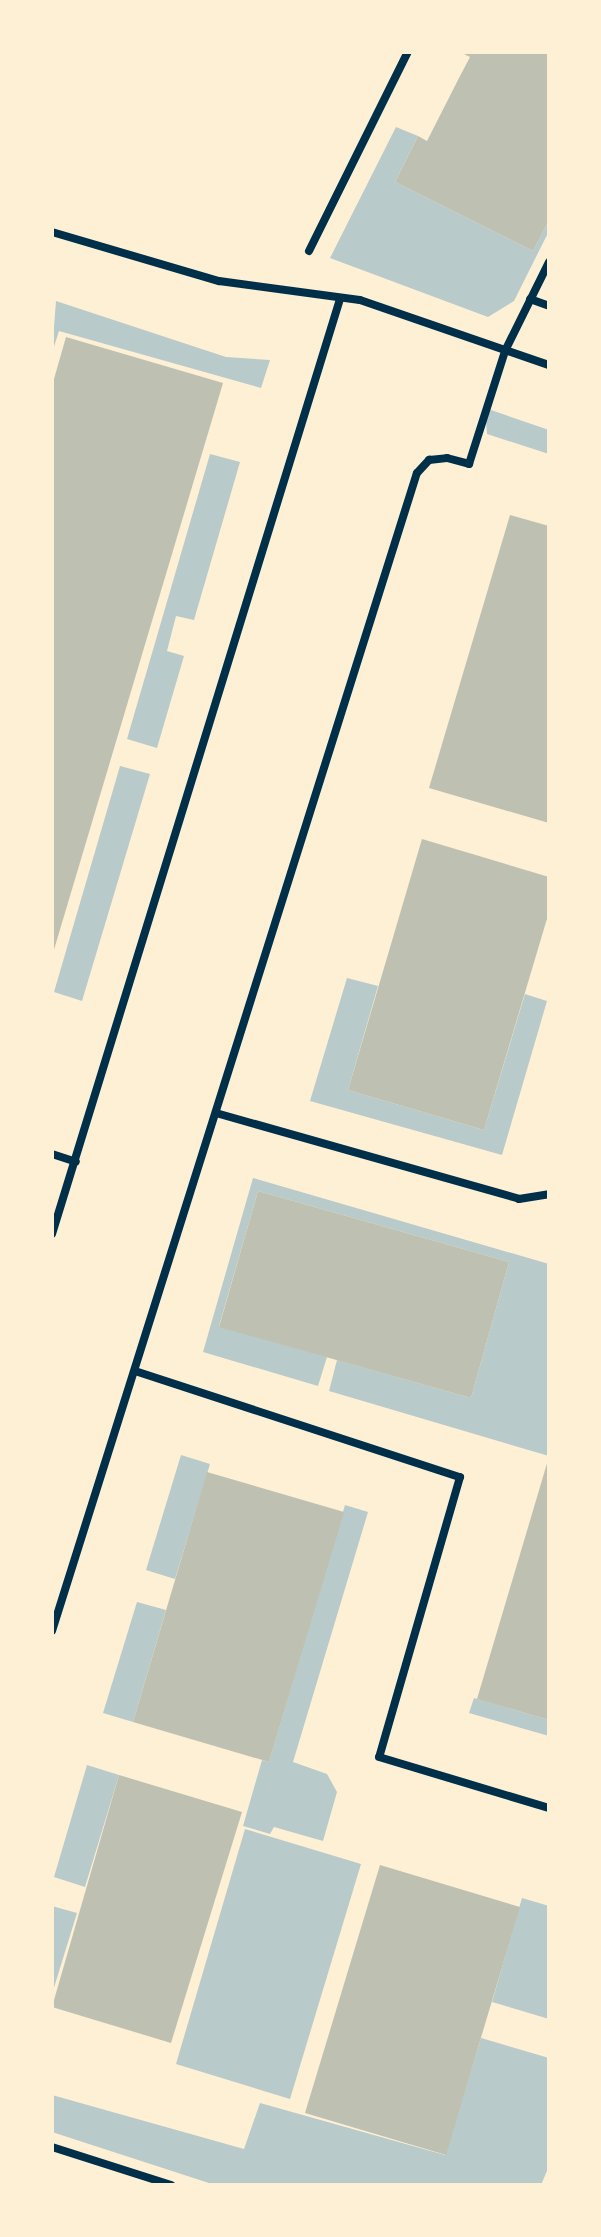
<!DOCTYPE html>
<style>
body{margin:0}
#map{position:relative;width:601px;height:2237px;overflow:hidden;background:#fdf0d5;font-family:Georgia,serif}
div>[style]{position:absolute}
.green>*{inset:0;background:#b9caca}
.building>*{inset:0;background:#bec0b2}
.minor>*{height:8px;margin:-4px;padding:0 4px;transform-origin:4px;border-radius:4px;background:#003049}
span{translate:-50% -50%;white-space:nowrap;text-align:center;line-height:1.15;-webkit-text-stroke:6px #fdf0d5;paint-order:stroke}
.frame{position:absolute;inset:0;border:54px solid #fdf0d5;pointer-events:none}
</style>
<div id="map">
<div class="green">
<i style="clip-path:polygon(396px 127px,418px 136px,395px 182px,533px 251px,549px 220px,549px 231px,514px 301px,488px 317px,330px 258px)"></i>
<i style="clip-path:polygon(56px 301px,226px 357px,270px 360px,261px 388px,59px 331px,52px 353px)"></i>
<i style="clip-path:polygon(485px 408px,549px 430px,549px 454px,487px 434px)"></i>
<i style="clip-path:polygon(210px 454px,240px 462px,194px 620px,176px 616px,167px 651px,184px 656px,157px 748px,127px 739px)"></i>
<i style="clip-path:polygon(120px 766px,150px 774px,82px 1001px,54px 992px)"></i>
<i style="clip-path:polygon(347px 978px,378px 986px,348px 1090px,484px 1130px,525px 994px,547px 1001px,502px 1155px,310px 1101px)"></i>
<i style="clip-path:polygon(253px 1178px,549px 1264px,549px 1456px,329px 1391px,337px 1360px,471px 1398px,509px 1262px,258px 1191px,219px 1326px,327px 1357px,318px 1386px,203px 1352px)"></i>
<i style="clip-path:polygon(181px 1455px,210px 1464px,175px 1579px,146px 1570px)"></i>
<i style="clip-path:polygon(345px 1505px,368px 1512px,293px 1762px,327px 1774px,337px 1792px,323px 1841px,274px 1827px,270px 1834px,243px 1826px,262px 1760px,269px 1762px)"></i>
<i style="clip-path:polygon(137px 1602px,166px 1610px,133px 1722px,103px 1713px)"></i>
<i style="clip-path:polygon(474px 1698px,549px 1720px,549px 1736px,469px 1713px)"></i>
<i style="clip-path:polygon(87px 1765px,119px 1775px,85px 1887px,54px 1877px)"></i>
<i style="clip-path:polygon(245px 1829px,361px 1864px,290px 2099px,176px 2064px)"></i>
<i style="clip-path:polygon(522px 1898px,549px 1906px,549px 2019px,492px 2002px)"></i>
<i style="clip-path:polygon(52px 1906px,77px 1913px,52px 1994px)"></i>
<i style="clip-path:polygon(481px 2038px,549px 2058px,549px 2166px,541px 2185px,215px 2185px,52px 2132px,52px 2095px,244px 2149px,260px 2103px,445px 2155px)"></i>
</div>
<div class="building">
<i style="clip-path:polygon(460px 52px,549px 52px,549px 220px,533px 251px,395px 182px,418px 136px,427px 141px,459px 78px,470px 57px)"></i>
<i style="clip-path:polygon(66px 337px,223px 383px,53px 953px,52px 386px)"></i>
<i style="clip-path:polygon(510px 515px,549px 526px,549px 823px,429px 788px)"></i>
<i style="clip-path:polygon(422px 839px,549px 877px,549px 912px,484px 1130px,348px 1090px)"></i>
<i style="clip-path:polygon(258px 1191px,509px 1262px,471px 1398px,219px 1327px)"></i>
<i style="clip-path:polygon(548px 1460px,549px 1460px,549px 1720px,477px 1699px)"></i>
<i style="clip-path:polygon(207px 1472px,344px 1512px,269px 1762px,133px 1722px)"></i>
<i style="clip-path:polygon(119px 1775px,242px 1812px,171px 2043px,52px 2007px)"></i>
<i style="clip-path:polygon(380px 1865px,520px 1907px,446px 2155px,305px 2113px)"></i>
</div>
<div class="minor">
<i style="left:52px;top:232px;width:174px;rotate:16.4deg"></i>
<i style="left:219px;top:281px;width:142px;rotate:7.7deg"></i>
<i style="left:360px;top:300px;width:200px;rotate:19deg"></i>
<i style="left:309px;top:251px;width:222px;rotate:-63.6deg"></i>
<i style="left:530px;top:299px;width:20px;rotate:20deg"></i>
<i style="left:216px;top:1113px;width:315px;rotate:15.8deg"></i>
<i style="left:519px;top:1199px;width:30px;rotate:-9deg"></i>
<i style="left:52px;top:1154px;width:25px;rotate:18deg"></i>
<i style="left:52px;top:1234px;width:978px;rotate:-72.88deg"></i>
<i style="left:135px;top:1371px;width:342px;rotate:18.1deg"></i>
<i style="left:460px;top:1477px;width:291px;rotate:106.1deg"></i>
<i style="left:379px;top:1757px;width:177px;rotate:16.7deg"></i>
<i style="left:52px;top:1631px;width:1214px;rotate:-72.51deg"></i>
<i style="left:417px;top:473px;width:18px;rotate:-47deg"></i>
<i style="left:429px;top:460px;width:18px;rotate:-6deg"></i>
<i style="left:447px;top:458px;width:23px;rotate:15deg"></i>
<i style="left:469px;top:464px;width:119px;rotate:-72.3deg"></i>
<i style="left:505px;top:351px;width:99px;rotate:-63.7deg"></i>
<i style="left:52px;top:2147px;width:125px;rotate:17.7deg"></i>
</div>
<div class="frame"></div>
</div>
